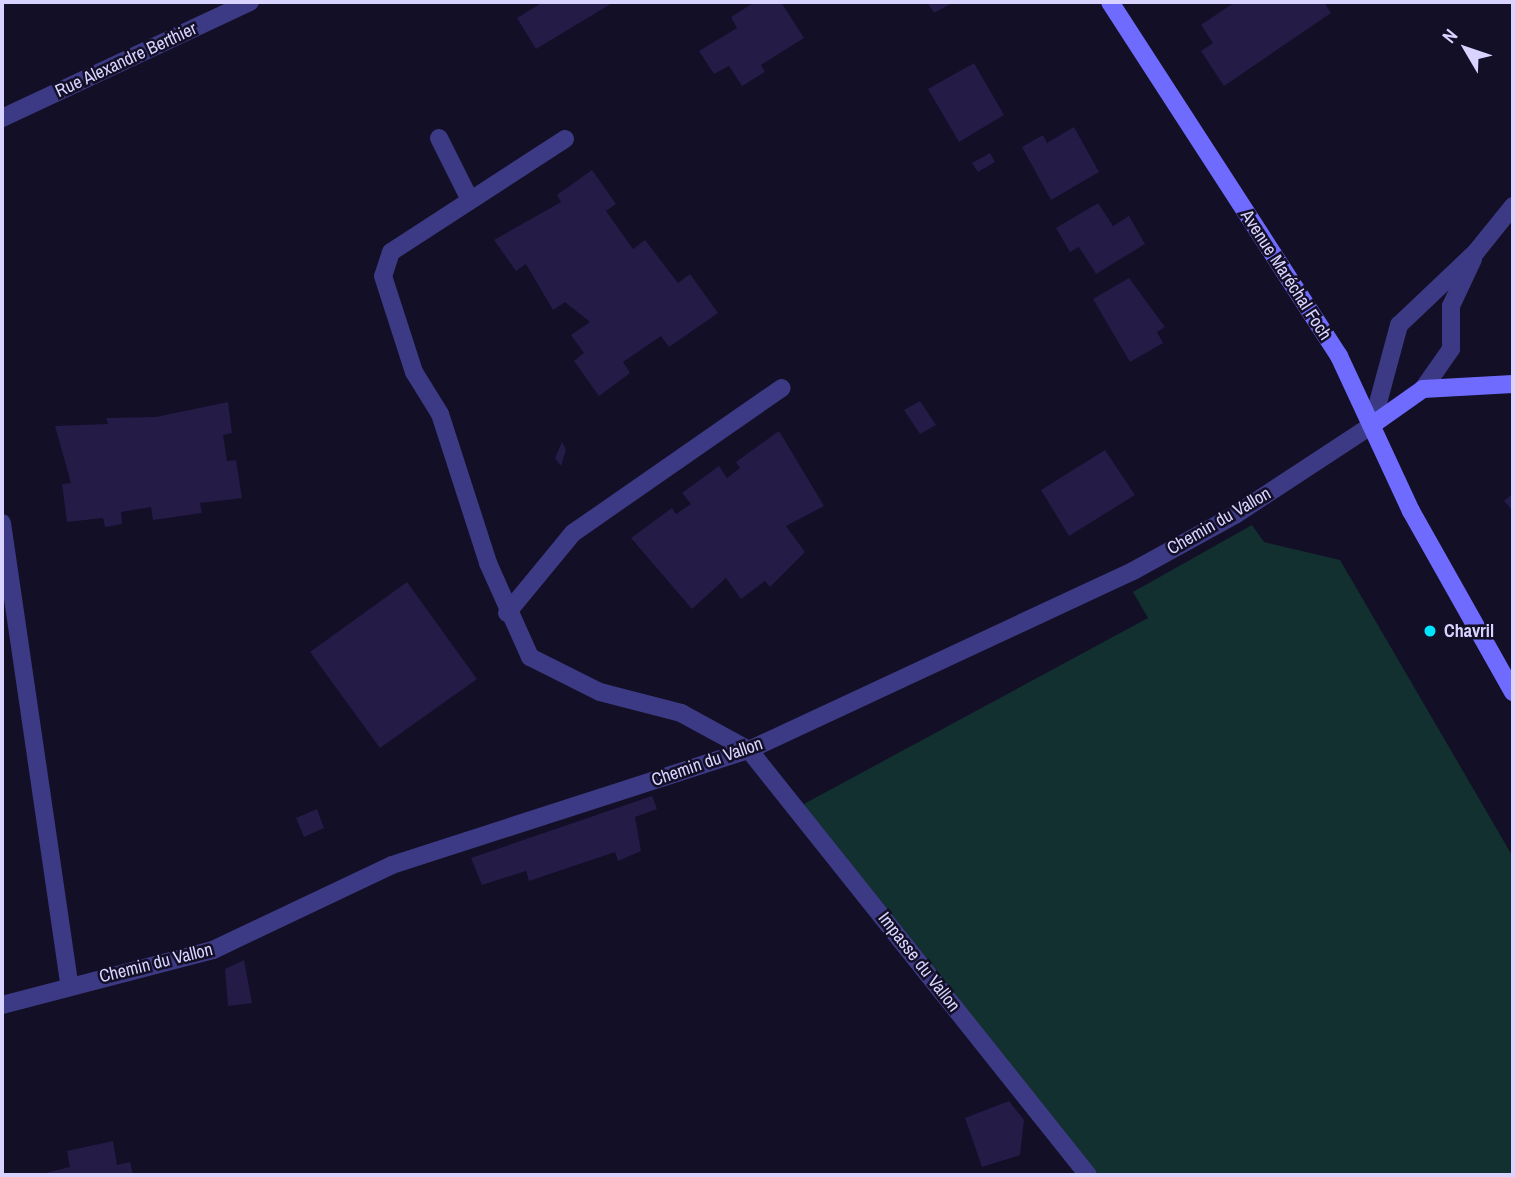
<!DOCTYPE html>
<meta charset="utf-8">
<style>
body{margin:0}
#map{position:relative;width:1515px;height:1177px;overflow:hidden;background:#130f26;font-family:"Archivo Narrow",sans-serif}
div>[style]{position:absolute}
.green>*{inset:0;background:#12302f}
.building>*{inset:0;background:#241b47}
.lane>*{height:18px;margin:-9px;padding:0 9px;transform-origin:9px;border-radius:9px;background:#3d3a85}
.street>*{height:18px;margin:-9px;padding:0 9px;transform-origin:9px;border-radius:9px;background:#3d3a85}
.secondary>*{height:18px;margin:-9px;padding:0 9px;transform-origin:9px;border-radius:9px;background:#6f6bff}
.dots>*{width:19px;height:19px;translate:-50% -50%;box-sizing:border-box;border:4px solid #130f26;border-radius:50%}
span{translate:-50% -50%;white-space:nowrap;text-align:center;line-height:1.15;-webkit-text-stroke:5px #130f26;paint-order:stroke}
.street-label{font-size:18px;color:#d9d4ff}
.poi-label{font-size:18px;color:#d9d4ff;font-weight:700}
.left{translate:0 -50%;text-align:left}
.frame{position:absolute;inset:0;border:4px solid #d9d4ff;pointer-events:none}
.north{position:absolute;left:1431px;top:14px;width:70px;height:70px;-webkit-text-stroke:5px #130f26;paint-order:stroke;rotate:309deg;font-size:19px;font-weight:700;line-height:28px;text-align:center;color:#d9d4ff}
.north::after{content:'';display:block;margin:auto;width:24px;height:32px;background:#d9d4ff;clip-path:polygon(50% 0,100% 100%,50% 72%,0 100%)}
</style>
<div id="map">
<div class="green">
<i style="clip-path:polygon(1252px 525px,1264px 542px,1340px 560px,1513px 857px,1513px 1175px,1099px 1175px,802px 805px,1148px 618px,1133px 592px)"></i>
</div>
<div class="building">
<i style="clip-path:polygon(543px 2px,614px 2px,536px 49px,517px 18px)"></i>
<i style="clip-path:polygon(755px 2px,781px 2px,804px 38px,761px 65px,765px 72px,742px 86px,729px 66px,714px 74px,699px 51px,737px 28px,731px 17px)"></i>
<i style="clip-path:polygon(927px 2px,954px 2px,934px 13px)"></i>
<i style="clip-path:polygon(1235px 2px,1324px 2px,1331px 13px,1224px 86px,1201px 51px,1213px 43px,1201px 25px)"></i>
<i style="clip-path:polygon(974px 63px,1004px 115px,959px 142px,928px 89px)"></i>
<i style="clip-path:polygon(1074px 127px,1099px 172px,1051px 200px,1022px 147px,1043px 135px,1047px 143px)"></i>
<i style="clip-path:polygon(990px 153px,995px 162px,978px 172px,972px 163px)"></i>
<i style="clip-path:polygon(592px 170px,616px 204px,606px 211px,633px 249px,645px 240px,678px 283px,690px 274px,718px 313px,669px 347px,661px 336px,623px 362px,630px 373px,599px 396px,574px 361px,584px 353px,571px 335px,590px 322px,565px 302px,553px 310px,526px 264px,516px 271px,494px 240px,561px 202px,557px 195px)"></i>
<i style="clip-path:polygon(1098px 203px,1113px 226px,1129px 216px,1145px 244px,1096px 274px,1079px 247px,1070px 252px,1056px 228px)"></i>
<i style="clip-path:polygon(1129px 278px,1165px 327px,1157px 332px,1163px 343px,1130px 362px,1093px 299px)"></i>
<i style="clip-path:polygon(920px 401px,936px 425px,920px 434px,904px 410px)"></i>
<i style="clip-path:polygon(228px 402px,232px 433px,223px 435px,227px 461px,236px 460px,242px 498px,200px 503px,202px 513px,153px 520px,151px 507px,121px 512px,122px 524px,105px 527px,103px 518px,67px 522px,62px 484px,71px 483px,55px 426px,108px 424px,106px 418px,156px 417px)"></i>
<i style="clip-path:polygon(779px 431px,824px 506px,786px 526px,805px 552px,770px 587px,765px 581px,741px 599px,726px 578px,692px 609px,631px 538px,672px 508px,676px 514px,691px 504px,682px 493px,719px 466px,727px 478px,740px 468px,736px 462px)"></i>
<i style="clip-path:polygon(562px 442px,566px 450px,561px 466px,555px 458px)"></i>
<i style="clip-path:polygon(1105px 450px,1135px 495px,1069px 536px,1041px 490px)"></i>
<i style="clip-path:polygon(1513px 493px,1513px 511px,1504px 501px)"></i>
<i style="clip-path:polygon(407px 582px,477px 679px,380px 748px,310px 652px)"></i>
<i style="clip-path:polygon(652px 796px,657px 809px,635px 817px,641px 851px,618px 861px,615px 852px,529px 881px,526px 871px,482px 885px,471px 858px)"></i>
<i style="clip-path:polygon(317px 809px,324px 828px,304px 837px,296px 818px)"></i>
<i style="clip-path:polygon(244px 960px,252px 1003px,228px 1006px,225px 969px)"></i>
<i style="clip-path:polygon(1009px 1101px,1024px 1120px,1020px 1155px,982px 1167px,965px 1118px)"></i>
<i style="clip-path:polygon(113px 1141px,117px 1165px,130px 1162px,133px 1175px,37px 1175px,70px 1167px,67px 1151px)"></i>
</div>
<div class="lane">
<i style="left:439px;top:138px;width:69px;rotate:63.4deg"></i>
<i style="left:565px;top:139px;width:207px;rotate:147deg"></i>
<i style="left:391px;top:252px;width:25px;rotate:108deg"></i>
<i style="left:383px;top:276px;width:101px;rotate:72.1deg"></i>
<i style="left:414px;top:372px;width:49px;rotate:58.2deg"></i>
<i style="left:440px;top:414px;width:157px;rotate:72.1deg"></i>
<i style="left:488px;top:563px;width:103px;rotate:65.9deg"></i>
<i style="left:530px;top:657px;width:78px;rotate:26.6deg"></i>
<i style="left:600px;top:692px;width:84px;rotate:14.5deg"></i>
<i style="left:681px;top:713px;width:77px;rotate:28.6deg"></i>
<i style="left:2px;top:523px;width:467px;rotate:81.7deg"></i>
<i style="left:507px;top:613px;width:104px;rotate:-50.5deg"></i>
<i style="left:573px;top:533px;width:254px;rotate:-34.8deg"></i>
</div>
<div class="street">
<i style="left:2px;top:118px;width:274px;rotate:-25.1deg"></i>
<i style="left:1423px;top:389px;width:49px;rotate:-55deg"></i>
<i style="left:1451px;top:349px;width:43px;rotate:-90deg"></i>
<i style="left:1451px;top:306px;width:52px;rotate:-64.9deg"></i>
<i style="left:749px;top:750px;width:544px;rotate:51.42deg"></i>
<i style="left:2px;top:1005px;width:218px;rotate:-14.6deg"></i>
<i style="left:213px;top:950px;width:198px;rotate:-25.4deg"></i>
<i style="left:392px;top:865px;width:375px;rotate:-17.9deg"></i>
<i style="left:749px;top:750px;width:424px;rotate:-25deg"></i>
<i style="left:1133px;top:571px;width:116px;rotate:-28.8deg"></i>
<i style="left:1235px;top:515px;width:164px;rotate:-33.3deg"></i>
<i style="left:1372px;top:425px;width:104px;rotate:-74.9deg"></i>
<i style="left:1399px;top:325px;width:106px;rotate:-43.5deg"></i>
<i style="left:1476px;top:252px;width:59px;rotate:-51.2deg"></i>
</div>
<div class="secondary">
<i style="left:1110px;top:2px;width:422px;rotate:57.1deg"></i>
<i style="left:1339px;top:356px;width:171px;rotate:65.1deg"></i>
<i style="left:1411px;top:511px;width:208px;rotate:60.6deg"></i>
<i style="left:1372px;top:425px;width:62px;rotate:-35.2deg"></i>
<i style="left:1423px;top:389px;width:90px;rotate:-3.2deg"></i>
</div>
<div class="dots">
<i style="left:1430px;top:631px;background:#00e5ff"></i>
</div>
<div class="street-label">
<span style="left:126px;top:60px;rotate:-25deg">Rue Alexandre Berthier</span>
<span style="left:1286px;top:275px;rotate:57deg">Avenue Maréchal Foch</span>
<span style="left:1219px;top:521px;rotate:-30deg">Chemin du Vallon</span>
<span style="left:707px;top:762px;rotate:-19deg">Chemin du Vallon</span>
<span style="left:919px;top:962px;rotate:52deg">Impasse du Vallon</span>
<span style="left:156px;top:963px;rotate:-14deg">Chemin du Vallon</span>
</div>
<div class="poi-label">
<span class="left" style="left:1444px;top:631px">Chavril</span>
</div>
<div class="frame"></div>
<div class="north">N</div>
</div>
